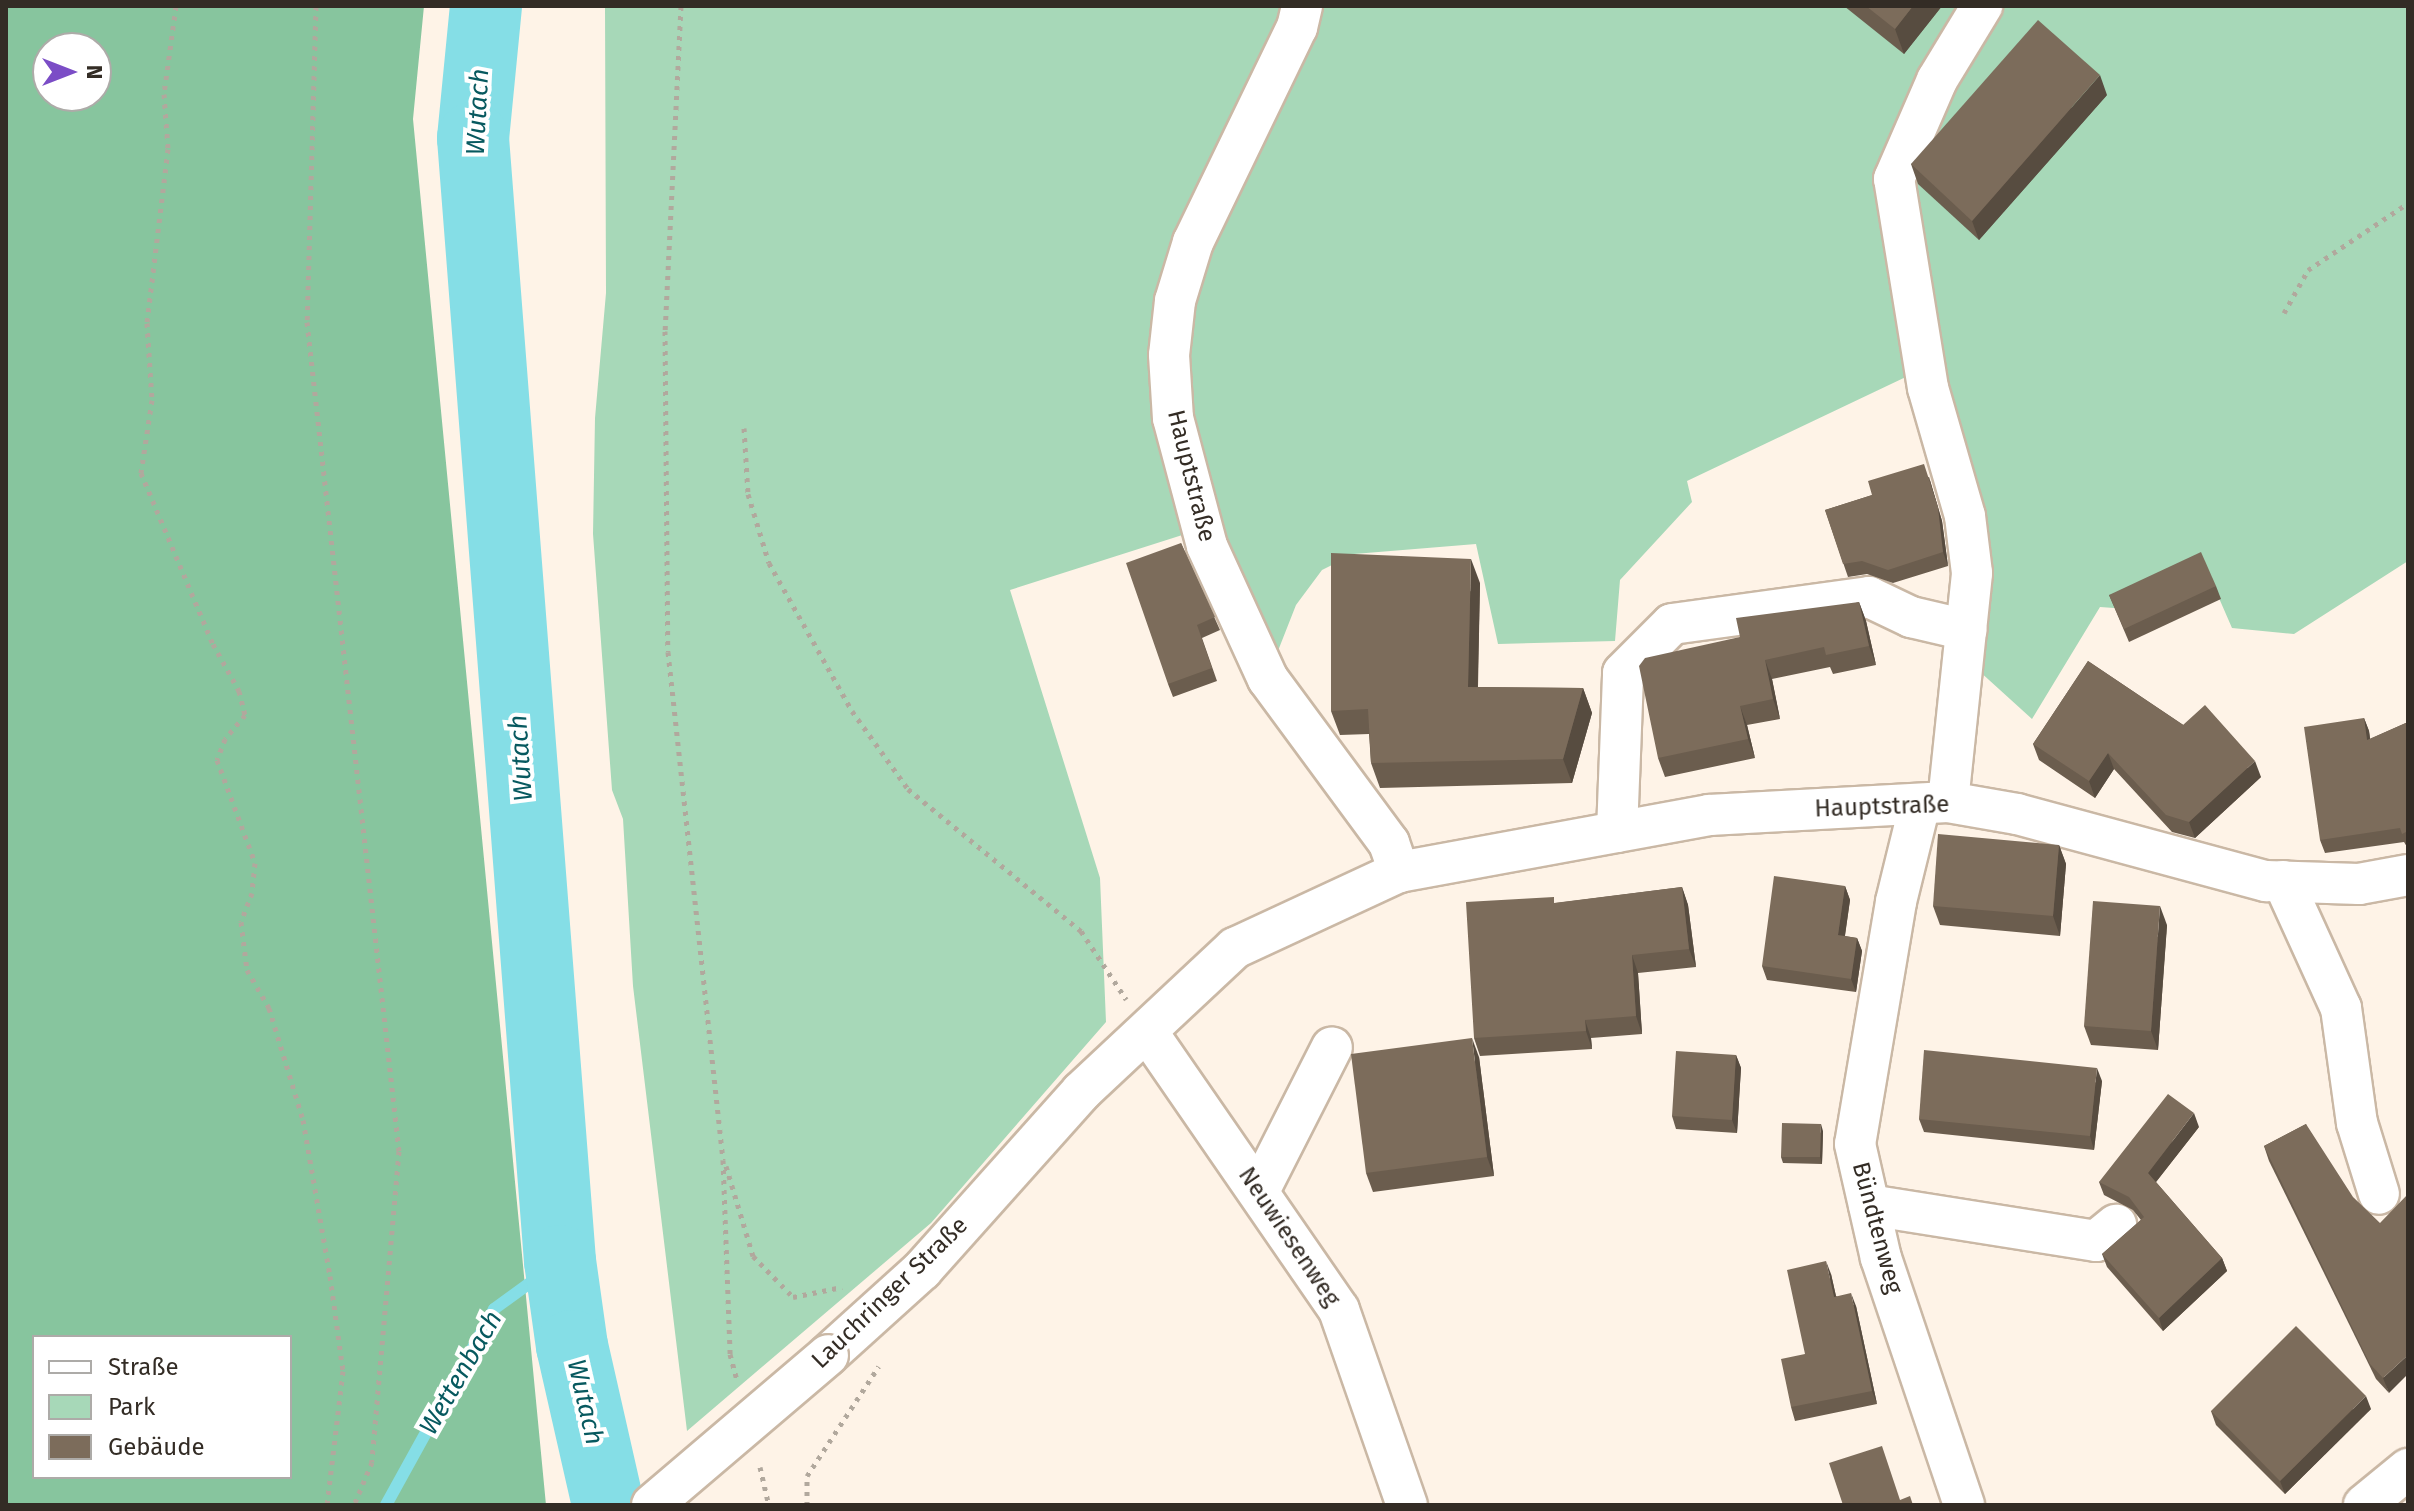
<!DOCTYPE html>
<meta charset="utf-8">
<style>
body{margin:0}
#map{position:relative;width:2414px;height:1511px;overflow:hidden;background:#fef3e7;font-family:"Fira Sans",sans-serif}
div>[style]{position:absolute}
.green>*{inset:0;background:#a7d8b8}
.forest>*{inset:0;background:#87c59e}
.stream>*{height:12px;margin:-6px;padding:0 6px;transform-origin:6px;border-radius:6px;background:#85dee6}
.river>*{height:72px;margin:-36px;padding:0 36px;transform-origin:36px;border-radius:36px;background:#85dee6}
.path>*{height:5px;margin-top:-2.5px;transform-origin:0;background:repeating-linear-gradient(90deg,#b1a89d 0 4px,transparent 0 10px)}
.roads{filter:drop-shadow(2px 0 #cab8a5) drop-shadow(-2px 0 #cab8a5) drop-shadow(0 2px #cab8a5) drop-shadow(0 -2px #cab8a5)}
.minor>*{height:40px;margin:-20px;padding:0 20px;transform-origin:20px;border-radius:20px;background:#fff}
.bridges{filter:drop-shadow(2px 0 #cab8a5) drop-shadow(-2px 0 #cab8a5) drop-shadow(0 2px #cab8a5) drop-shadow(0 -2px #cab8a5)}
.minor-bridge>*{height:40px;margin:-20px;padding:0 20px;transform-origin:20px;border-radius:20px;background:#fff}
.wall>*{inset:0;background:#6b5d4e}
.shaded-wall>*{inset:0;background:#574c40}
.building>*{inset:0;background:#7c6c5b}
span{translate:-50% -50%;white-space:nowrap;text-align:center;line-height:1.15;-webkit-text-stroke:8px #fff;paint-order:stroke}
.street-label{font-size:24px;color:#332c25}
.water-label{font-size:26px;color:#07595f;font-style:italic}
.frame{position:absolute;inset:0;border:8px solid #332c25;pointer-events:none}
.legend{position:absolute;left:32px;top:1335px;width:260px;height:144px;box-sizing:border-box;background:#fff;border:2px solid #adaba8;margin:0;padding:10px 14px;list-style:none;font-size:24px;color:#332c25}
.legend li{display:flex;align-items:center;gap:16px;height:40px}
.legend b{width:40px;border:2px solid #adaba8}
.north{position:absolute;left:32px;top:32px;width:80px;height:80px;box-sizing:border-box;background:#fff;border:2px solid #adaba8;border-radius:50%;rotate:90deg;font-size:22px;font-weight:700;line-height:32px;text-align:center;color:#332c25}
.north::after{content:'';display:block;margin:auto;width:28px;height:36px;background:#7b4dc6;clip-path:polygon(50% 0,100% 100%,50% 72%,0 100%)}
</style>
<div id="map">
<div class="green">
<i style="clip-path:polygon(605px 6px,2408px 6px,2408px 561px,2294px 634px,2232px 628px,2205px 566px,2114px 608px,2100px 607px,2032px 719px,1978px 670px,1985px 573px,1910px 375px,1687px 481px,1692px 502px,1620px 580px,1615px 641px,1498px 644px,1476px 544px,1354px 554px,1322px 570px,1296px 605px,1274px 661px,1220px 523px,1010px 590px,1100px 878px,1106px 1022px,931px 1223px,687px 1431px,633px 986px,623px 819px,612px 790px,593px 534px,595px 418px,606px 293px)"></i>
</div>
<div class="forest">
<i style="clip-path:polygon(evenodd,6px 6px,424px 6px,413px 119px,546px 1505px,6px 1505px,6px 6px,48px 48px,96px 48px,96px 96px,48px 96px,48px 48px,6px 6px,34px 1337px,290px 1337px,290px 1477px,34px 1477px,34px 1337px)"></i>
</div>
<div class="stream">
<i style="left:386px;top:1505px;width:224px;rotate:-61.1deg"></i>
<i style="left:494px;top:1309px;width:82px;rotate:-36deg"></i>
</div>
<div class="river">
<i style="left:486px;top:6px;width:133px;rotate:95.6deg"></i>
<i style="left:473px;top:138px;width:1126px;rotate:85.57deg"></i>
<i style="left:560px;top:1261px;width:86px;rotate:82deg"></i>
<i style="left:572px;top:1346px;width:163px;rotate:77.2deg"></i>
</div>
<div class="path">
<i style="left:176px;top:6px;width:89px;rotate:97.8deg"></i>
<i style="left:164px;top:94px;width:55px;rotate:85.8deg"></i>
<i style="left:168px;top:149px;width:175px;rotate:96.9deg"></i>
<i style="left:147px;top:323px;width:77px;rotate:86.3deg"></i>
<i style="left:152px;top:400px;width:74px;rotate:98.6deg"></i>
<i style="left:141px;top:473px;width:186px;rotate:67.2deg"></i>
<i style="left:213px;top:644px;width:54px;rotate:61deg"></i>
<i style="left:239px;top:691px;width:25px;rotate:76deg"></i>
<i style="left:245px;top:715px;width:31px;rotate:130deg"></i>
<i style="left:225px;top:739px;width:22px;rotate:111deg"></i>
<i style="left:217px;top:760px;width:110px;rotate:69.7deg"></i>
<i style="left:255px;top:863px;width:30px;rotate:96deg"></i>
<i style="left:252px;top:893px;width:31px;rotate:111deg"></i>
<i style="left:241px;top:922px;width:48px;rotate:82.9deg"></i>
<i style="left:247px;top:970px;width:44px;rotate:59.9deg"></i>
<i style="left:269px;top:1008px;width:117px;rotate:73.1deg"></i>
<i style="left:303px;top:1120px;width:158px;rotate:80.2deg"></i>
<i style="left:330px;top:1276px;width:96px;rotate:82.2deg"></i>
<i style="left:343px;top:1371px;width:135px;rotate:96.8deg"></i>
<i style="left:316px;top:6px;width:316px;rotate:91.6deg"></i>
<i style="left:307px;top:322px;width:834px;rotate:83.67deg"></i>
<i style="left:399px;top:1151px;width:312px;rotate:95deg"></i>
<i style="left:372px;top:1462px;width:47px;rotate:112.7deg"></i>
<i style="left:681px;top:6px;width:325px;rotate:92.8deg"></i>
<i style="left:665px;top:331px;width:321px;rotate:89.5deg"></i>
<i style="left:668px;top:652px;width:511px;rotate:83.82deg"></i>
<i style="left:723px;top:1160px;width:194px;rotate:87.9deg"></i>
<i style="left:730px;top:1354px;width:27px;rotate:75deg"></i>
<i style="left:2284px;top:313px;width:49px;rotate:-60.8deg"></i>
<i style="left:2308px;top:270px;width:120px;rotate:-33.8deg"></i>
<i style="left:744px;top:428px;width:66px;rotate:86.5deg"></i>
<i style="left:748px;top:494px;width:72px;rotate:73.1deg"></i>
<i style="left:769px;top:563px;width:170px;rotate:60.7deg"></i>
<i style="left:852px;top:711px;width:96px;rotate:54.3deg"></i>
<i style="left:908px;top:789px;width:224px;rotate:39.4deg"></i>
<i style="left:1081px;top:931px;width:82px;rotate:56.5deg"></i>
<i style="left:726px;top:1166px;width:94px;rotate:73.3deg"></i>
<i style="left:753px;top:1256px;width:57px;rotate:45.7deg"></i>
<i style="left:793px;top:1297px;width:50px;rotate:-11.5deg"></i>
<i style="left:760px;top:1467px;width:39px;rotate:77deg"></i>
<i style="left:807px;top:1505px;width:29px;rotate:-90deg"></i>
<i style="left:807px;top:1476px;width:131px;rotate:-56.8deg"></i>
</div>
<div class="roads">
<div class="minor">
<i style="left:1302px;top:6px;width:22px;rotate:103deg"></i>
<i style="left:1297px;top:27px;width:239px;rotate:115.8deg"></i>
<i style="left:1193px;top:242px;width:62px;rotate:107deg"></i>
<i style="left:1175px;top:301px;width:54px;rotate:96.3deg"></i>
<i style="left:1169px;top:355px;width:63px;rotate:86.4deg"></i>
<i style="left:1173px;top:418px;width:132px;rotate:75.1deg"></i>
<i style="left:1207px;top:546px;width:146px;rotate:65.4deg"></i>
<i style="left:1268px;top:679px;width:204px;rotate:53.6deg"></i>
<i style="left:1389px;top:843px;width:31px;rotate:71deg"></i>
<i style="left:1948px;top:802px;width:230px;rotate:-84deg"></i>
<i style="left:1972px;top:573px;width:57px;rotate:-97deg"></i>
<i style="left:1965px;top:516px;width:133px;rotate:-106.1deg"></i>
<i style="left:1928px;top:388px;width:212px;rotate:-99.2deg"></i>
<i style="left:1894px;top:179px;width:108px;rotate:-66.5deg"></i>
<i style="left:1937px;top:80px;width:87px;rotate:-58.7deg"></i>
<i style="left:1920px;top:804px;width:101px;rotate:103.8deg"></i>
<i style="left:1896px;top:902px;width:245px;rotate:99.6deg"></i>
<i style="left:1855px;top:1144px;width:117px;rotate:77.2deg"></i>
<i style="left:1881px;top:1258px;width:261px;rotate:71.4deg"></i>
<i style="left:1617px;top:832px;width:159px;rotate:-87.8deg"></i>
<i style="left:1623px;top:673px;width:69px;rotate:-45deg"></i>
<i style="left:1672px;top:624px;width:199px;rotate:-7.8deg"></i>
<i style="left:1869px;top:597px;width:47px;rotate:25.5deg"></i>
<i style="left:1911px;top:617px;width:57px;rotate:13.1deg"></i>
<i style="left:2283px;top:881px;width:140px;rotate:65.5deg"></i>
<i style="left:2341px;top:1008px;width:116px;rotate:82.1deg"></i>
<i style="left:2357px;top:1123px;width:74px;rotate:72.8deg"></i>
<i style="left:1148px;top:1033px;width:336px;rotate:55.4deg"></i>
<i style="left:1339px;top:1310px;width:207px;rotate:70.8deg"></i>
<i style="left:1259px;top:1191px;width:161px;rotate:-63.1deg"></i>
<i style="left:1869px;top:1205px;width:230px;rotate:9deg"></i>
<i style="left:2096px;top:1241px;width:26px;rotate:-39deg"></i>
<i style="left:828px;top:1355px;width:127px;rotate:-42.1deg"></i>
<i style="left:922px;top:1270px;width:239px;rotate:-48.2deg"></i>
<i style="left:1081px;top:1092px;width:211px;rotate:-43.1deg"></i>
<i style="left:1235px;top:948px;width:181px;rotate:-24.9deg"></i>
<i style="left:1399px;top:872px;width:315px;rotate:-10.4deg"></i>
<i style="left:1709px;top:815px;width:239px;rotate:-3.1deg"></i>
<i style="left:1948px;top:802px;width:70px;rotate:9.9deg"></i>
<i style="left:2017px;top:814px;width:258px;rotate:15.1deg"></i>
<i style="left:2266px;top:881px;width:93px;rotate:1.8deg"></i>
<i style="left:2359px;top:884px;width:50px;rotate:-10.4deg"></i>
<i style="left:2364px;top:1505px;width:57px;rotate:-39.3deg"></i>
</div>
</div>
<div class="bridges">
<div class="minor-bridge">
<i style="left:652px;top:1505px;width:231px;rotate:-40.4deg"></i>
</div>
</div>
<div class="wall">
<i style="clip-path:polygon(1844px 6px,1942px 6px,1904px 54px)"></i>
<i style="clip-path:polygon(2107px 95px,1979px 240px,1918px 184px,1911px 164px)"></i>
<i style="clip-path:polygon(1929px 477px,1942px 521px,1948px 566px,1893px 583px,1867px 574px,1848px 577px,1825px 510px)"></i>
<i style="clip-path:polygon(1181px 543px,1220px 630px,1202px 638px,1217px 681px,1173px 697px,1168px 684px)"></i>
<i style="clip-path:polygon(1480px 583px,1478px 687px,1583px 688px,1592px 713px,1572px 783px,1380px 788px,1371px 763px,1369px 734px,1340px 735px,1331px 711px)"></i>
<i style="clip-path:polygon(2216px 586px,2221px 599px,2129px 642px,2109px 595px)"></i>
<i style="clip-path:polygon(1859px 602px,1866px 621px,1876px 665px,1833px 674px,1830px 667px,1772px 679px,1780px 719px,1747px 725px,1755px 758px,1665px 777px,1658px 758px,1740px 637px)"></i>
<i style="clip-path:polygon(2088px 661px,2261px 777px,2195px 838px,2172px 832px,2114px 769px,2095px 798px,2039px 760px,2033px 744px)"></i>
<i style="clip-path:polygon(2364px 718px,2369px 731px,2370px 739px,2408px 722px,2408px 847px,2407px 847px,2404px 842px,2325px 853px,2320px 840px)"></i>
<i style="clip-path:polygon(2059px 845px,2066px 864px,2060px 936px,1940px 925px,1933px 906px)"></i>
<i style="clip-path:polygon(1845px 886px,1850px 900px,1845px 936px,1857px 938px,1862px 951px,1856px 992px,1767px 980px,1762px 966px)"></i>
<i style="clip-path:polygon(1682px 887px,1688px 905px,1696px 967px,1638px 973px,1642px 1034px,1591px 1038px,1592px 1049px,1480px 1056px,1474px 1038px,1556px 903px)"></i>
<i style="clip-path:polygon(2167px 925px,2158px 1050px,2091px 1045px,2084px 1026px)"></i>
<i style="clip-path:polygon(1736px 1055px,1741px 1068px,1737px 1133px,1676px 1129px,1672px 1116px)"></i>
<i style="clip-path:polygon(1479px 1057px,1494px 1176px,1373px 1192px,1366px 1173px)"></i>
<i style="clip-path:polygon(2102px 1081px,2094px 1150px,1924px 1132px,1919px 1119px)"></i>
<i style="clip-path:polygon(2306px 1124px,2389px 1393px,2376px 1379px,2269px 1161px,2264px 1146px)"></i>
<i style="clip-path:polygon(2199px 1127px,2156px 1182px,2222px 1258px,2227px 1271px,2163px 1331px,2107px 1267px,2102px 1254px,2141px 1220px,2133px 1210px,2104px 1195px,2099px 1182px)"></i>
<i style="clip-path:polygon(1823px 1131px,1822px 1164px,1783px 1163px,1781px 1157px)"></i>
<i style="clip-path:polygon(1831px 1274px,1836px 1296px,1856px 1306px,1877px 1404px,1795px 1421px,1791px 1407px,1805px 1354px)"></i>
<i style="clip-path:polygon(2371px 1409px,2285px 1494px,2216px 1425px,2211px 1411px)"></i>
</div>
<div class="shaded-wall">
<i style="clip-path:polygon(1913px 6px,1942px 6px,1904px 54px,1895px 29px)"></i>
<i style="clip-path:polygon(2100px 75px,2107px 95px,1979px 240px,1972px 221px)"></i>
<i style="clip-path:polygon(1929px 477px,1942px 521px,1948px 566px,1943px 552px)"></i>
<i style="clip-path:polygon(1471px 559px,1480px 583px,1477px 712px,1468px 687px)"></i>
<i style="clip-path:polygon(1859px 602px,1866px 621px,1876px 665px,1869px 646px)"></i>
<i style="clip-path:polygon(1765px 660px,1772px 679px,1780px 719px,1773px 699px)"></i>
<i style="clip-path:polygon(1583px 688px,1592px 713px,1572px 783px,1563px 759px)"></i>
<i style="clip-path:polygon(1740px 706px,1747px 725px,1755px 758px,1748px 739px)"></i>
<i style="clip-path:polygon(2364px 718px,2369px 731px,2372px 753px,2367px 740px)"></i>
<i style="clip-path:polygon(2108px 753px,2114px 769px,2095px 798px,2089px 781px)"></i>
<i style="clip-path:polygon(2255px 761px,2261px 777px,2195px 838px,2189px 822px)"></i>
<i style="clip-path:polygon(2059px 845px,2066px 864px,2060px 936px,2053px 916px)"></i>
<i style="clip-path:polygon(1845px 886px,1850px 900px,1843px 948px,1838px 935px)"></i>
<i style="clip-path:polygon(1682px 887px,1688px 905px,1696px 967px,1689px 949px)"></i>
<i style="clip-path:polygon(2160px 906px,2167px 925px,2158px 1050px,2151px 1031px)"></i>
<i style="clip-path:polygon(1857px 938px,1862px 951px,1856px 992px,1851px 979px)"></i>
<i style="clip-path:polygon(1632px 955px,1638px 973px,1642px 1034px,1636px 1016px)"></i>
<i style="clip-path:polygon(1585px 1020px,1591px 1038px,1592px 1049px,1586px 1031px)"></i>
<i style="clip-path:polygon(1472px 1038px,1479px 1057px,1494px 1176px,1487px 1157px)"></i>
<i style="clip-path:polygon(1736px 1055px,1741px 1068px,1737px 1133px,1732px 1120px)"></i>
<i style="clip-path:polygon(2097px 1068px,2102px 1081px,2094px 1150px,2090px 1136px)"></i>
<i style="clip-path:polygon(2194px 1113px,2199px 1127px,2152px 1187px,2148px 1173px)"></i>
<i style="clip-path:polygon(1821px 1124px,1823px 1131px,1822px 1164px,1820px 1157px)"></i>
<i style="clip-path:polygon(2222px 1258px,2227px 1271px,2163px 1331px,2159px 1318px)"></i>
<i style="clip-path:polygon(1826px 1261px,1831px 1274px,1839px 1310px,1834px 1297px)"></i>
<i style="clip-path:polygon(1851px 1293px,1856px 1306px,1877px 1404px,1872px 1391px)"></i>
<i style="clip-path:polygon(2408px 1355px,2408px 1374px,2389px 1393px,2383px 1378px)"></i>
<i style="clip-path:polygon(2366px 1396px,2371px 1409px,2285px 1494px,2280px 1481px)"></i>
</div>
<div class="building">
<i style="clip-path:polygon(1866px 6px,1913px 6px,1895px 29px)"></i>
<i style="clip-path:polygon(2038px 20px,2100px 75px,1972px 221px,1911px 164px)"></i>
<i style="clip-path:polygon(1924px 464px,1938px 507px,1943px 552px,1888px 570px,1862px 561px,1843px 564px,1825px 510px,1872px 495px,1868px 481px)"></i>
<i style="clip-path:polygon(1181px 543px,1215px 617px,1197px 625px,1212px 668px,1168px 684px,1126px 563px)"></i>
<i style="clip-path:polygon(2201px 552px,2216px 586px,2124px 629px,2109px 595px)"></i>
<i style="clip-path:polygon(1331px 553px,1471px 559px,1468px 687px,1583px 688px,1563px 759px,1371px 763px,1368px 709px,1331px 711px)"></i>
<i style="clip-path:polygon(1859px 602px,1869px 646px,1826px 655px,1824px 647px,1765px 660px,1773px 699px,1740px 706px,1748px 739px,1658px 758px,1639px 666px,1645px 658px,1740px 637px,1736px 618px)"></i>
<i style="clip-path:polygon(2088px 661px,2183px 725px,2205px 705px,2255px 761px,2189px 822px,2166px 815px,2108px 753px,2089px 781px,2033px 744px)"></i>
<i style="clip-path:polygon(2364px 718px,2367px 740px,2408px 722px,2408px 831px,2402px 834px,2400px 828px,2320px 840px,2304px 727px)"></i>
<i style="clip-path:polygon(1938px 834px,2059px 845px,2053px 916px,1933px 906px)"></i>
<i style="clip-path:polygon(1774px 876px,1845px 886px,1838px 935px,1857px 938px,1851px 979px,1762px 966px)"></i>
<i style="clip-path:polygon(1682px 887px,1689px 949px,1632px 955px,1636px 1016px,1585px 1020px,1586px 1031px,1474px 1038px,1466px 902px,1554px 897px,1554px 903px)"></i>
<i style="clip-path:polygon(2093px 901px,2160px 906px,2151px 1031px,2084px 1026px)"></i>
<i style="clip-path:polygon(2408px 1018px,2408px 1044px,2406px 1019px)"></i>
<i style="clip-path:polygon(1472px 1038px,1487px 1157px,1366px 1173px,1351px 1054px)"></i>
<i style="clip-path:polygon(1924px 1050px,2097px 1068px,2090px 1136px,1919px 1119px)"></i>
<i style="clip-path:polygon(1676px 1051px,1736px 1055px,1732px 1120px,1672px 1116px)"></i>
<i style="clip-path:polygon(2168px 1094px,2194px 1113px,2148px 1173px,2222px 1258px,2159px 1318px,2102px 1254px,2144px 1217px,2129px 1197px,2099px 1182px)"></i>
<i style="clip-path:polygon(1782px 1123px,1821px 1124px,1820px 1157px,1781px 1157px)"></i>
<i style="clip-path:polygon(2306px 1124px,2353px 1197px,2380px 1223px,2408px 1194px,2408px 1355px,2383px 1378px,2370px 1364px,2264px 1146px)"></i>
<i style="clip-path:polygon(1826px 1261px,1834px 1297px,1851px 1293px,1872px 1391px,1791px 1407px,1781px 1359px,1805px 1354px,1787px 1270px)"></i>
<i style="clip-path:polygon(2296px 1326px,2366px 1396px,2280px 1481px,2211px 1411px)"></i>
<i style="clip-path:polygon(1882px 1446px,1900px 1500px,1910px 1496px,1913px 1505px,1843px 1505px,1829px 1463px)"></i>
</div>
<div class="street-label">
<span style="left:1191px;top:476px;rotate:76deg">Hauptstraße</span>
<span style="left:1882px;top:807px;rotate:-2deg">Hauptstraße</span>
<span style="left:1877px;top:1228px;rotate:75deg">Bündtenweg</span>
<span style="left:1289px;top:1237px;rotate:56deg">Neuwiesenweg</span>
<span style="left:890px;top:1293px;rotate:-44deg">Lauchringer Straße</span>
</div>
<div class="water-label">
<span style="left:478px;top:112px;rotate:-87deg">Wutach</span>
<span style="left:521px;top:758px;rotate:-94deg">Wutach</span>
<span style="left:461px;top:1373px;rotate:-60deg">Wettenbach</span>
<span style="left:585px;top:1402px;rotate:77deg">Wutach</span>
</div>
<div class="frame"></div>
<ul class="legend">
<li><b style="height:10px;background:#fff"></b>Straße</li>
<li><b style="height:22px;background:#a7d8b8"></b>Park</li>
<li><b style="height:22px;background:#7c6c5b"></b>Gebäude</li>
</ul>
<div class="north">N</div>
</div>
